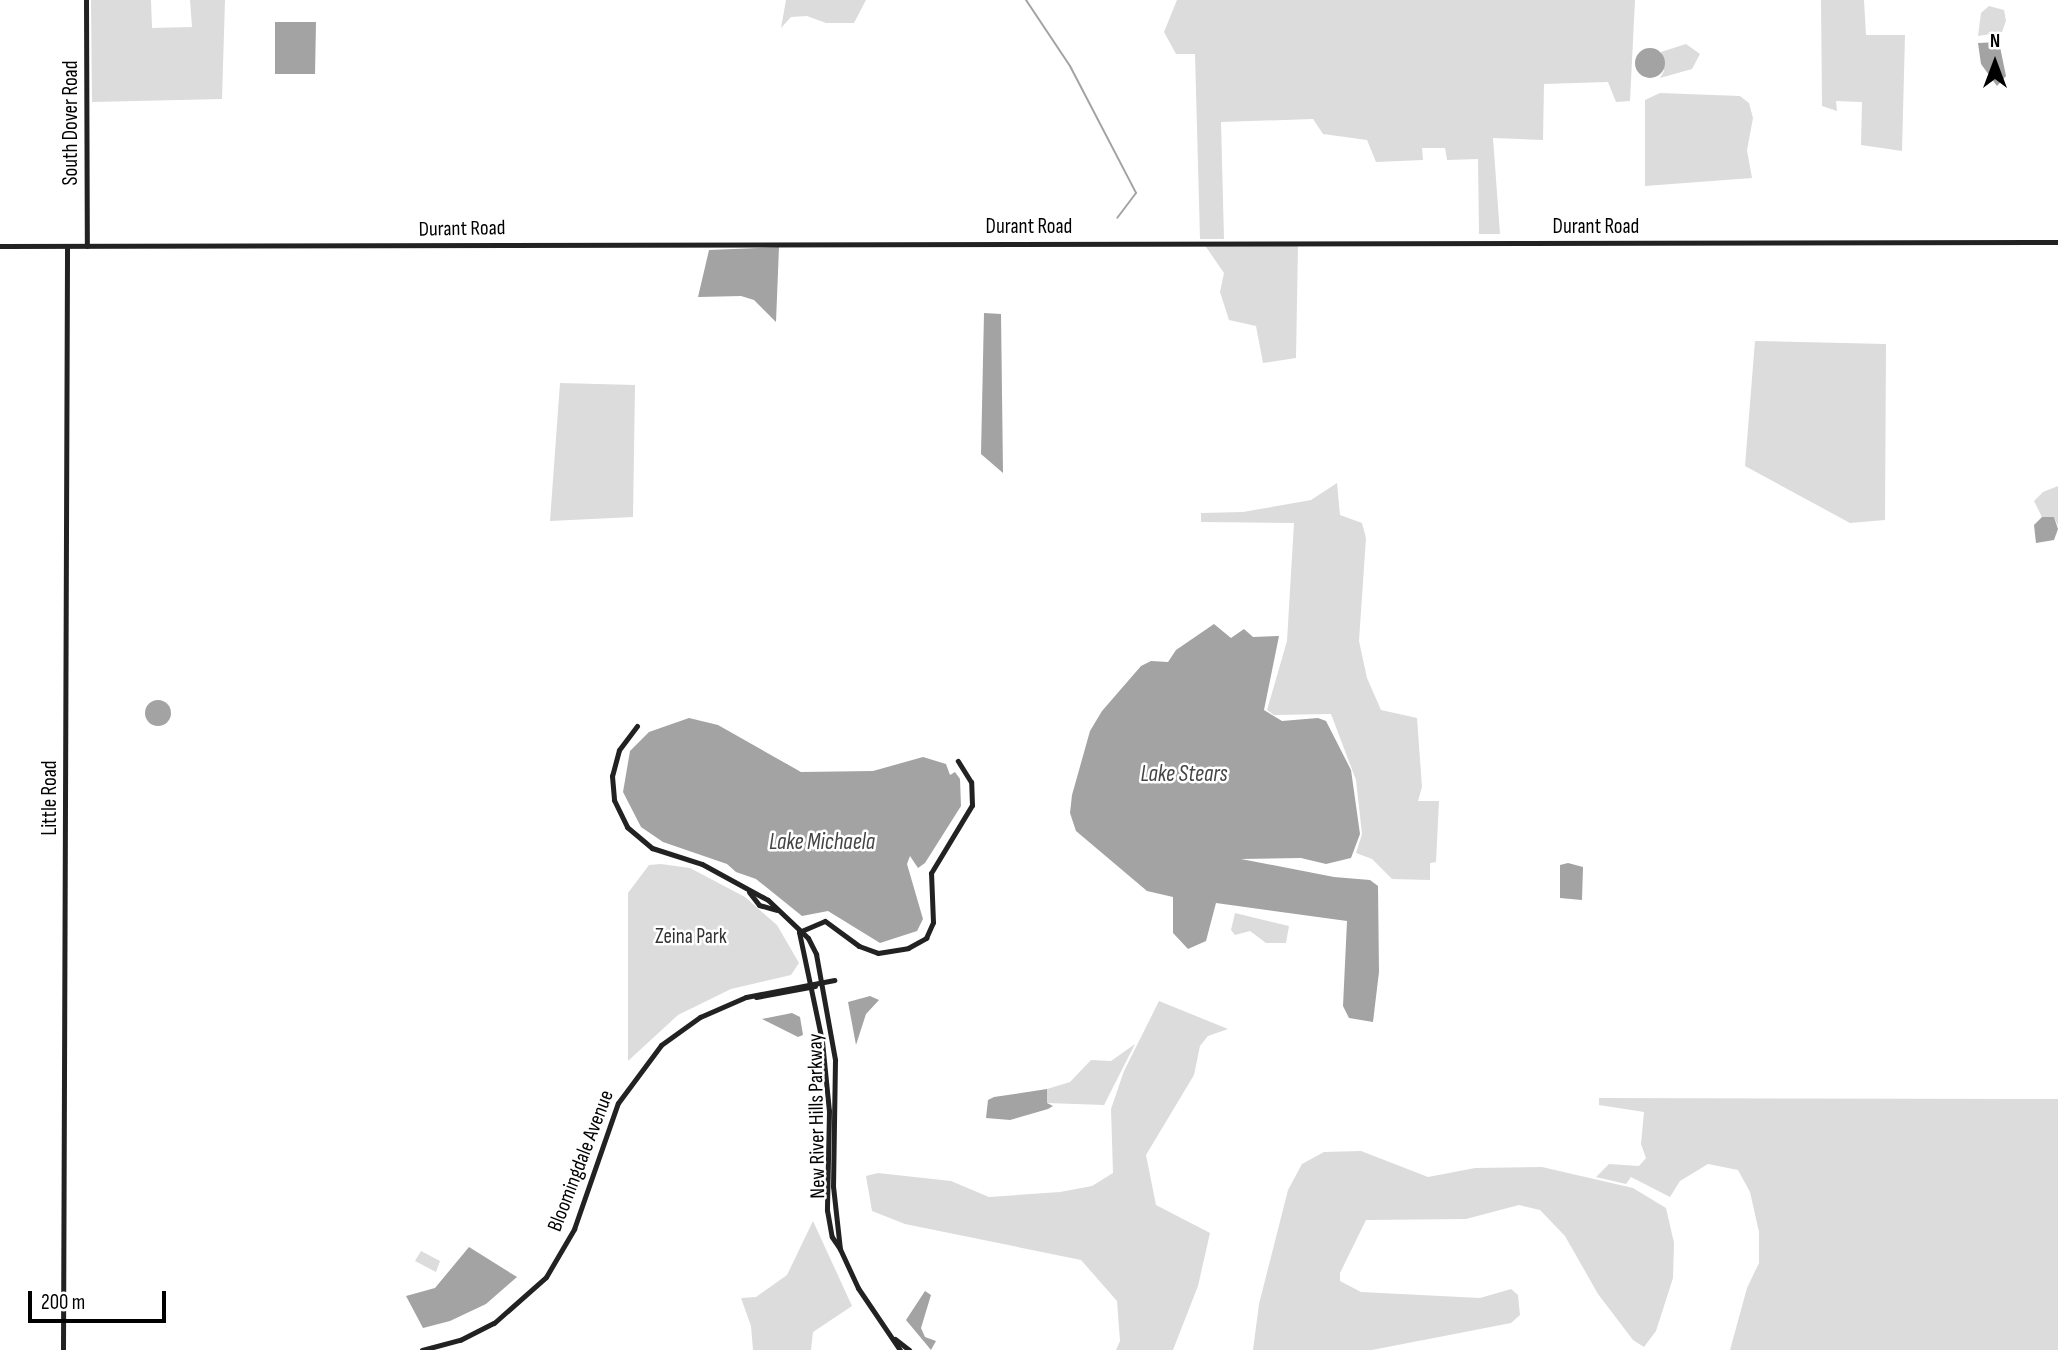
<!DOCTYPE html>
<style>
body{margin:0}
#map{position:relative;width:2058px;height:1350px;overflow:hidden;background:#fff;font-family:"Sofia Sans Condensed",sans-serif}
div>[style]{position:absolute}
.green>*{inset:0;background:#dcdcdc}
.water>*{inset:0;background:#a3a3a3}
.round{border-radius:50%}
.stream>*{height:2px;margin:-1px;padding:0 1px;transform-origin:1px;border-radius:1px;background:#a3a3a3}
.secondary>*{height:5px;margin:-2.5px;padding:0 2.5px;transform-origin:2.5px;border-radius:2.5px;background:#222}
span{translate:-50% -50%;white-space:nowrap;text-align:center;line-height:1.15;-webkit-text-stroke:5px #fff;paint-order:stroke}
.street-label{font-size:21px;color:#000}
.park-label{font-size:21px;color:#333}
.water-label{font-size:23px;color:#444;font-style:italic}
.north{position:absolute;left:1960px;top:28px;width:70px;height:70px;-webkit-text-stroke:5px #fff;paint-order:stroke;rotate:0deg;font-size:19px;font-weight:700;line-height:28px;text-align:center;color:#000}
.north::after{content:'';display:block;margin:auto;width:24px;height:32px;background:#000;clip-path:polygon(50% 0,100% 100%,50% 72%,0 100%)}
.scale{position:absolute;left:28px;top:1291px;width:138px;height:32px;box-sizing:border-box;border:4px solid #000;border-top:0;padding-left:9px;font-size:21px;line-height:24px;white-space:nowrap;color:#000;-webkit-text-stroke:5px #fff;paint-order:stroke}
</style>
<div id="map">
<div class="green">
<i style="clip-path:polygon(91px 0,151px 0,152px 28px,192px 27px,190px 0,225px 0,222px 99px,92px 102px)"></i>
<i style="clip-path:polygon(786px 0,866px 0,854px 23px,826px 23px,807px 16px,791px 17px,781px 28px)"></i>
<i style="clip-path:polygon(1177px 0,1635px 0,1630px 101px,1616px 102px,1608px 82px,1544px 84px,1543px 140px,1493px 138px,1500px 234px,1479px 234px,1478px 159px,1447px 160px,1445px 148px,1422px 148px,1423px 160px,1376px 162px,1367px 140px,1323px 134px,1313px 119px,1221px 122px,1224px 239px,1200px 239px,1195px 54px,1176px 54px,1164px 32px)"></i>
<i style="clip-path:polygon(1821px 0,1864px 0,1866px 35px,1905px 35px,1902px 151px,1861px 145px,1862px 102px,1836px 101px,1837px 111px,1822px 106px)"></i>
<i style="clip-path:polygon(1989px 6px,2004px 10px,2006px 21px,2002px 32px,1978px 36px,1981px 13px)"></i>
<i style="clip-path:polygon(1686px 44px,1700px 54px,1692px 69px,1660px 78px,1664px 71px,1661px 52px)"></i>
<i style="clip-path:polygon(1660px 93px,1740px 96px,1749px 103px,1753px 118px,1747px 150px,1752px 178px,1645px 186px,1645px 100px)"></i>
<i style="clip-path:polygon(1204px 244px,1298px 245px,1296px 358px,1263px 363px,1256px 326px,1229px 320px,1220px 292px,1224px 273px)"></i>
<i style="clip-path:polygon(1755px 341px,1886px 344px,1885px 520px,1850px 523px,1745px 466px)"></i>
<i style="clip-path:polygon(560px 383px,635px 385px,633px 517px,550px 521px)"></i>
<i style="clip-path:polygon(1337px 483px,1340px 515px,1362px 523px,1366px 538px,1359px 641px,1367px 678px,1381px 710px,1417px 718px,1422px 787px,1418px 801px,1439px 801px,1436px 862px,1430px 863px,1430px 880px,1392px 879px,1372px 859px,1356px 853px,1362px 834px,1356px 780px,1331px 714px,1274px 715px,1267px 710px,1287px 641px,1294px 523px,1201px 522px,1201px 513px,1243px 512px,1311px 500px)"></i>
<i style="clip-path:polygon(2058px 486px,2058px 526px,2054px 517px,2042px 517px,2034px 501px,2043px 492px)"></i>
<i style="clip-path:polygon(661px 864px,690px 868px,745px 897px,777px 925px,799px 963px,791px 975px,731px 989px,678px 1015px,628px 1061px,628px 893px,649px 865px)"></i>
<i style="clip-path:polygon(1235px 913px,1289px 926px,1286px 943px,1266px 943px,1250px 931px,1235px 935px,1231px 930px)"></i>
<i style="clip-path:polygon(1159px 1001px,1228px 1029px,1208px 1036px,1200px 1046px,1194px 1075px,1146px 1155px,1156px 1205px,1210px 1233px,1198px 1286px,1173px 1350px,1116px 1350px,1120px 1341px,1117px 1301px,1081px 1260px,905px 1224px,872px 1211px,866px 1176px,878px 1173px,951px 1181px,989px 1197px,1060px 1192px,1092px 1186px,1113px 1173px,1111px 1109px,1124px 1071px)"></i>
<i style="clip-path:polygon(1135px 1044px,1104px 1105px,1047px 1103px,1047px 1089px,1070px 1082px,1091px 1060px,1111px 1061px)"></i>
<i style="clip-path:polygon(1599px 1098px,2058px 1099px,2058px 1350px,1730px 1350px,1747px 1288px,1759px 1263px,1759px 1232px,1750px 1192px,1738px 1170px,1708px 1164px,1680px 1181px,1670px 1197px,1631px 1177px,1626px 1184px,1596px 1177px,1609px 1164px,1639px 1166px,1646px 1158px,1641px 1144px,1644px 1112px,1599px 1105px)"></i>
<i style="clip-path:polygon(1361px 1151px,1428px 1177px,1475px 1168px,1542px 1167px,1633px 1188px,1666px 1208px,1674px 1243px,1673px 1278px,1656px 1331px,1644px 1347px,1633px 1340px,1598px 1294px,1565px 1236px,1540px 1210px,1519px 1205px,1466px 1219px,1366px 1220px,1340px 1273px,1340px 1281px,1361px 1292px,1480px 1298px,1511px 1289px,1518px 1295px,1520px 1315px,1511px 1323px,1372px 1350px,1253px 1350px,1259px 1304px,1288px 1190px,1302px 1164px,1324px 1152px)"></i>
<i style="clip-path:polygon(813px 1221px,852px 1306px,813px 1332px,811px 1350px,753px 1350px,751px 1326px,741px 1298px,756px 1297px,787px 1275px)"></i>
<i style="clip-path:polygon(421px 1251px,440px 1261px,436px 1272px,415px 1261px)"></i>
</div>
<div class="water">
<i style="clip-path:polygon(275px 22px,316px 22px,315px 74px,275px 74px)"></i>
<i style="clip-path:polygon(1999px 42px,2006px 76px,1997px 86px,1981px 64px,1978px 43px)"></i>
<i class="round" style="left:1635px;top:48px;width:30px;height:30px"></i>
<i style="clip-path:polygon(779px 247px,776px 322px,754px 300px,741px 296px,698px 297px,709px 250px)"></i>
<i style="clip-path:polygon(984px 313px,1001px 314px,1003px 473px,981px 454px)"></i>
<i style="clip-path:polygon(2042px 517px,2054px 517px,2058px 529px,2054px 540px,2036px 543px,2034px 525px)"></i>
<i style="clip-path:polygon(1214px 624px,1231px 638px,1244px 629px,1253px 637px,1279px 636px,1264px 710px,1282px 721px,1318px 718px,1326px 721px,1351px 770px,1360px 834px,1351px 858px,1326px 864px,1301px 858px,1241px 859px,1334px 877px,1370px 880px,1378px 886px,1379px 972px,1373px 1022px,1349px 1018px,1343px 1006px,1347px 921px,1216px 903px,1206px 941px,1188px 949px,1173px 933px,1173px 897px,1147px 891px,1076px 831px,1070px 813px,1072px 795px,1090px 731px,1102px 711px,1141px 666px,1151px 661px,1168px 662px,1176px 650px)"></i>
<i class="round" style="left:145px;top:700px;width:26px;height:26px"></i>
<i style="clip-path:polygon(689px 718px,718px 725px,801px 772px,873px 771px,923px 757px,946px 764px,950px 775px,955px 772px,960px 779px,961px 806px,925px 863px,918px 868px,910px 856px,907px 864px,923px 919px,917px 931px,880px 943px,828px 911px,802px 916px,756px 879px,736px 872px,727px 864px,663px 842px,641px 827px,623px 792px,630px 751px,649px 732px)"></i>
<i style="clip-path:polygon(1568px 863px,1583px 867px,1582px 900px,1560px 898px,1560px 865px)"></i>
<i style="clip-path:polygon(870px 996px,879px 1000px,866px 1014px,856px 1045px,848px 1002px)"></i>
<i style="clip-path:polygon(792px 1013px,800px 1017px,803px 1035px,798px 1037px,762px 1019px)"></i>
<i style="clip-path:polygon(1047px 1089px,1047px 1103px,1053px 1106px,1048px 1109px,1010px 1120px,986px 1118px,988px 1100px,994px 1097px)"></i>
<i style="clip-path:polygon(469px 1247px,517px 1277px,486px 1304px,450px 1321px,423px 1328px,406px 1296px,435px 1288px)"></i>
<i style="clip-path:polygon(925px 1291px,931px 1295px,921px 1328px,925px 1337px,936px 1341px,931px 1350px,906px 1320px)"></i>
</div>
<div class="stream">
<i style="left:1026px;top:0;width:79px;rotate:56.3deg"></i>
<i style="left:1070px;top:66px;width:143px;rotate:62.5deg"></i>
<i style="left:1136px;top:193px;width:31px;rotate:127deg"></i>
</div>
<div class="secondary">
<i style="left:86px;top:0;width:246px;rotate:89.8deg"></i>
<i style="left:0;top:246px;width:2058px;rotate:-0.11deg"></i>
<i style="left:637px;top:726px;width:30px;rotate:127deg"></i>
<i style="left:619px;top:750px;width:27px;rotate:105deg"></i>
<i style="left:612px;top:776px;width:24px;rotate:85deg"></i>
<i style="left:614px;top:800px;width:30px;rotate:64deg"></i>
<i style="left:627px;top:827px;width:33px;rotate:40deg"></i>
<i style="left:652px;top:848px;width:52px;rotate:17.7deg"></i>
<i style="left:702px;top:864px;width:75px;rotate:28.6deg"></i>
<i style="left:768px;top:900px;width:55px;rotate:43.5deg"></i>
<i style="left:808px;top:938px;width:18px;rotate:63deg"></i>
<i style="left:816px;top:954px;width:108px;rotate:79.8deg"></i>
<i style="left:835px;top:1060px;width:126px;rotate:90.9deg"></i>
<i style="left:833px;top:1186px;width:63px;rotate:83.7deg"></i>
<i style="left:840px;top:1249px;width:43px;rotate:65.2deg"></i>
<i style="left:858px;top:1288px;width:75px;rotate:55.9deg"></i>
<i style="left:749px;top:892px;width:16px;rotate:52deg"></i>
<i style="left:759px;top:905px;width:18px;rotate:16deg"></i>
<i style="left:799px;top:932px;width:28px;rotate:-23deg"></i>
<i style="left:825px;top:921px;width:42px;rotate:36.3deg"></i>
<i style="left:859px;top:946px;width:20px;rotate:20deg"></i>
<i style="left:878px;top:953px;width:30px;rotate:-9deg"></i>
<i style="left:908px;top:948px;width:21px;rotate:-29deg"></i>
<i style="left:926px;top:938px;width:17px;rotate:-66deg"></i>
<i style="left:933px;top:922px;width:49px;rotate:-92.3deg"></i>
<i style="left:931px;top:873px;width:79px;rotate:-58.9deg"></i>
<i style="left:972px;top:805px;width:23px;rotate:-92deg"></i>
<i style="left:971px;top:782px;width:25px;rotate:-122deg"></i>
<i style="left:799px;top:932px;width:111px;rotate:78.1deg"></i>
<i style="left:822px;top:1041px;width:70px;rotate:84.3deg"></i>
<i style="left:829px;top:1111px;width:99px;rotate:91.2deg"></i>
<i style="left:827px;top:1210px;width:27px;rotate:80deg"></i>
<i style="left:832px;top:1237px;width:14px;rotate:56deg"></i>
<i style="left:756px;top:997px;width:60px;rotate:-10.6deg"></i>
<i style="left:895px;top:1339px;width:18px;rotate:38deg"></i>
<i style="left:63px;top:1350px;width:1104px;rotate:-89.79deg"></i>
<i style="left:422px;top:1350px;width:39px;rotate:-15deg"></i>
<i style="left:460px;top:1340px;width:38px;rotate:-27deg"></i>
<i style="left:494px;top:1323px;width:69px;rotate:-41.5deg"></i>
<i style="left:546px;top:1277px;width:56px;rotate:-59.7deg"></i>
<i style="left:574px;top:1229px;width:133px;rotate:-70.8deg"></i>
<i style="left:618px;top:1103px;width:72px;rotate:-53.4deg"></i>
<i style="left:661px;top:1045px;width:48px;rotate:-35.7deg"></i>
<i style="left:700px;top:1017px;width:50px;rotate:-23.5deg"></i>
<i style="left:746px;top:997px;width:90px;rotate:-10.9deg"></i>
</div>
<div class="street-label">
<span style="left:71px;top:123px;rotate:-90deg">South Dover Road</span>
<span style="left:1029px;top:227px">Durant Road</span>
<span style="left:1596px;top:227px">Durant Road</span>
<span style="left:462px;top:229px;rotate:-1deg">Durant Road</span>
<span style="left:50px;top:798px;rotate:-90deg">Little Road</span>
<span style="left:817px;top:1116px;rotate:-91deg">New River Hills Parkway</span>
<span style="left:581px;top:1161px;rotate:-69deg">Bloomingdale Avenue</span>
</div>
<div class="park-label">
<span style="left:691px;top:937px">Zeina Park</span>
</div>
<div class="water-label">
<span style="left:1184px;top:774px">Lake Stears</span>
<span style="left:822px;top:842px">Lake Michaela</span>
</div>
<div class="north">N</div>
<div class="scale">200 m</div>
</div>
